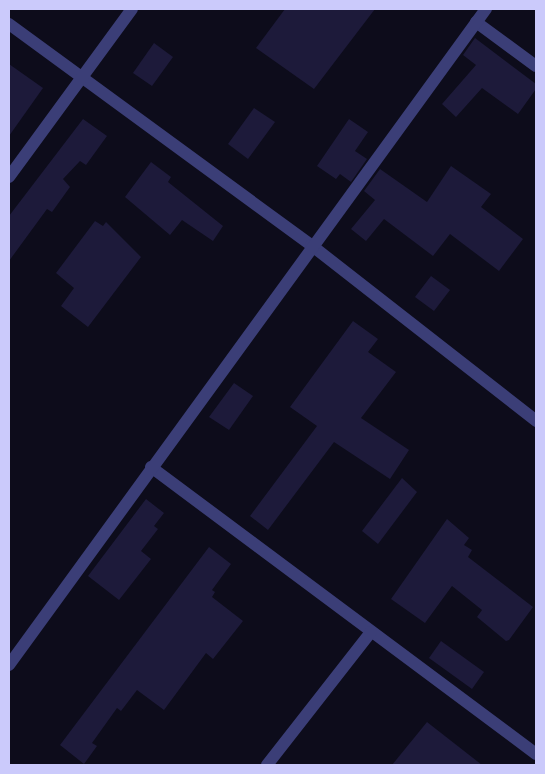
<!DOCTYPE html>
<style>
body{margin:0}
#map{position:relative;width:545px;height:774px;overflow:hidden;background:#0d0c1b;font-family:"Source Sans 3",sans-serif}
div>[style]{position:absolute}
.building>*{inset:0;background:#1d1a3a}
.minor>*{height:12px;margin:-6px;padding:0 6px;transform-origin:6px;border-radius:6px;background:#3b3e77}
span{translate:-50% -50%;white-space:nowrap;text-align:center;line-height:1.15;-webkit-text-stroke:5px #0d0c1b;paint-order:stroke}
.frame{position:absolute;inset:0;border:10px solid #cbcafb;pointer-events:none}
</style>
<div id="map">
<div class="building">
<i style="clip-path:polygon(285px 9px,375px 9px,314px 89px,256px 48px)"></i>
<i style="clip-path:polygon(475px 38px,536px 84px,536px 89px,518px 114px,482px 88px,456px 117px,442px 104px,476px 65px,463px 55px)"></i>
<i style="clip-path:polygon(154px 43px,173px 57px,152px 86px,133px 73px)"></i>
<i style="clip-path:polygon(9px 64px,43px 88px,9px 136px)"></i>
<i style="clip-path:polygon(254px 108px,275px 122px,248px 159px,228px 144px)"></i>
<i style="clip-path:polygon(83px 119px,107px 136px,86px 165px,80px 161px,63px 179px,70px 187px,52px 212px,47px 209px,9px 261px,9px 216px)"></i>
<i style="clip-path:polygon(349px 119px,368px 132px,355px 151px,367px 159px,351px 182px,340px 174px,336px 179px,317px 166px)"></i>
<i style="clip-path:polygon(151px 162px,171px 177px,168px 182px,223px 226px,213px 241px,182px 220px,170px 235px,125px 197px)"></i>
<i style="clip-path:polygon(451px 166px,491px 194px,481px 207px,523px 239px,499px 271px,450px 234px,433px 256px,384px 219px,366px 241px,351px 229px,375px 200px,364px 191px,380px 169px,427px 202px)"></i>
<i style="clip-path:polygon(95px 221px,103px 226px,106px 222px,141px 257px,88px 327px,61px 306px,74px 288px,56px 273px)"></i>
<i style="clip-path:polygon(431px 276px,450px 290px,434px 311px,415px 297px)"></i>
<i style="clip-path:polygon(353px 321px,378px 339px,368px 352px,396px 372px,361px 418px,409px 450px,390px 479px,334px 442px,268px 530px,250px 516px,317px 426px,290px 407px)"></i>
<i style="clip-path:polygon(234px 383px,253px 396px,229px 430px,209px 417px)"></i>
<i style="clip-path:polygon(402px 478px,417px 492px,378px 544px,362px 531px)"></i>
<i style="clip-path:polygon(146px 499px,164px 513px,154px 526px,158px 529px,141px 551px,151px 559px,119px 600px,88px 576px)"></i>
<i style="clip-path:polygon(447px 519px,469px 538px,464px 545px,472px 550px,468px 557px,533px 607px,509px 640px,506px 641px,477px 617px,482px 610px,452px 586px,425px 623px,391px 599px)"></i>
<i style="clip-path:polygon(209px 547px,231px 564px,212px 590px,215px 592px,212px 597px,243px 621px,213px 659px,206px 653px,164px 710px,137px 690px,121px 711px,117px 708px,92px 743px,97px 746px,84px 764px,60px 745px)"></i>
<i style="clip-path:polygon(441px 641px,484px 672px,472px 689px,429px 658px)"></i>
<i style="clip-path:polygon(427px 722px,482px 765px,392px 765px)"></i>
</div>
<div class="minor">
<i style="left:476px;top:22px;width:74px;rotate:36.3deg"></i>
<i style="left:9px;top:24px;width:374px;rotate:36.2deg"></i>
<i style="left:311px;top:245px;width:286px;rotate:38deg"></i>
<i style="left:9px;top:177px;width:208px;rotate:-53.8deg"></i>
<i style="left:151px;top:467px;width:480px;rotate:36.7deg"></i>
<i style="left:9px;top:665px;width:811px;rotate:-53.98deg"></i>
<i style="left:267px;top:765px;width:169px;rotate:-52deg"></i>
</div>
<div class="frame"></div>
</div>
